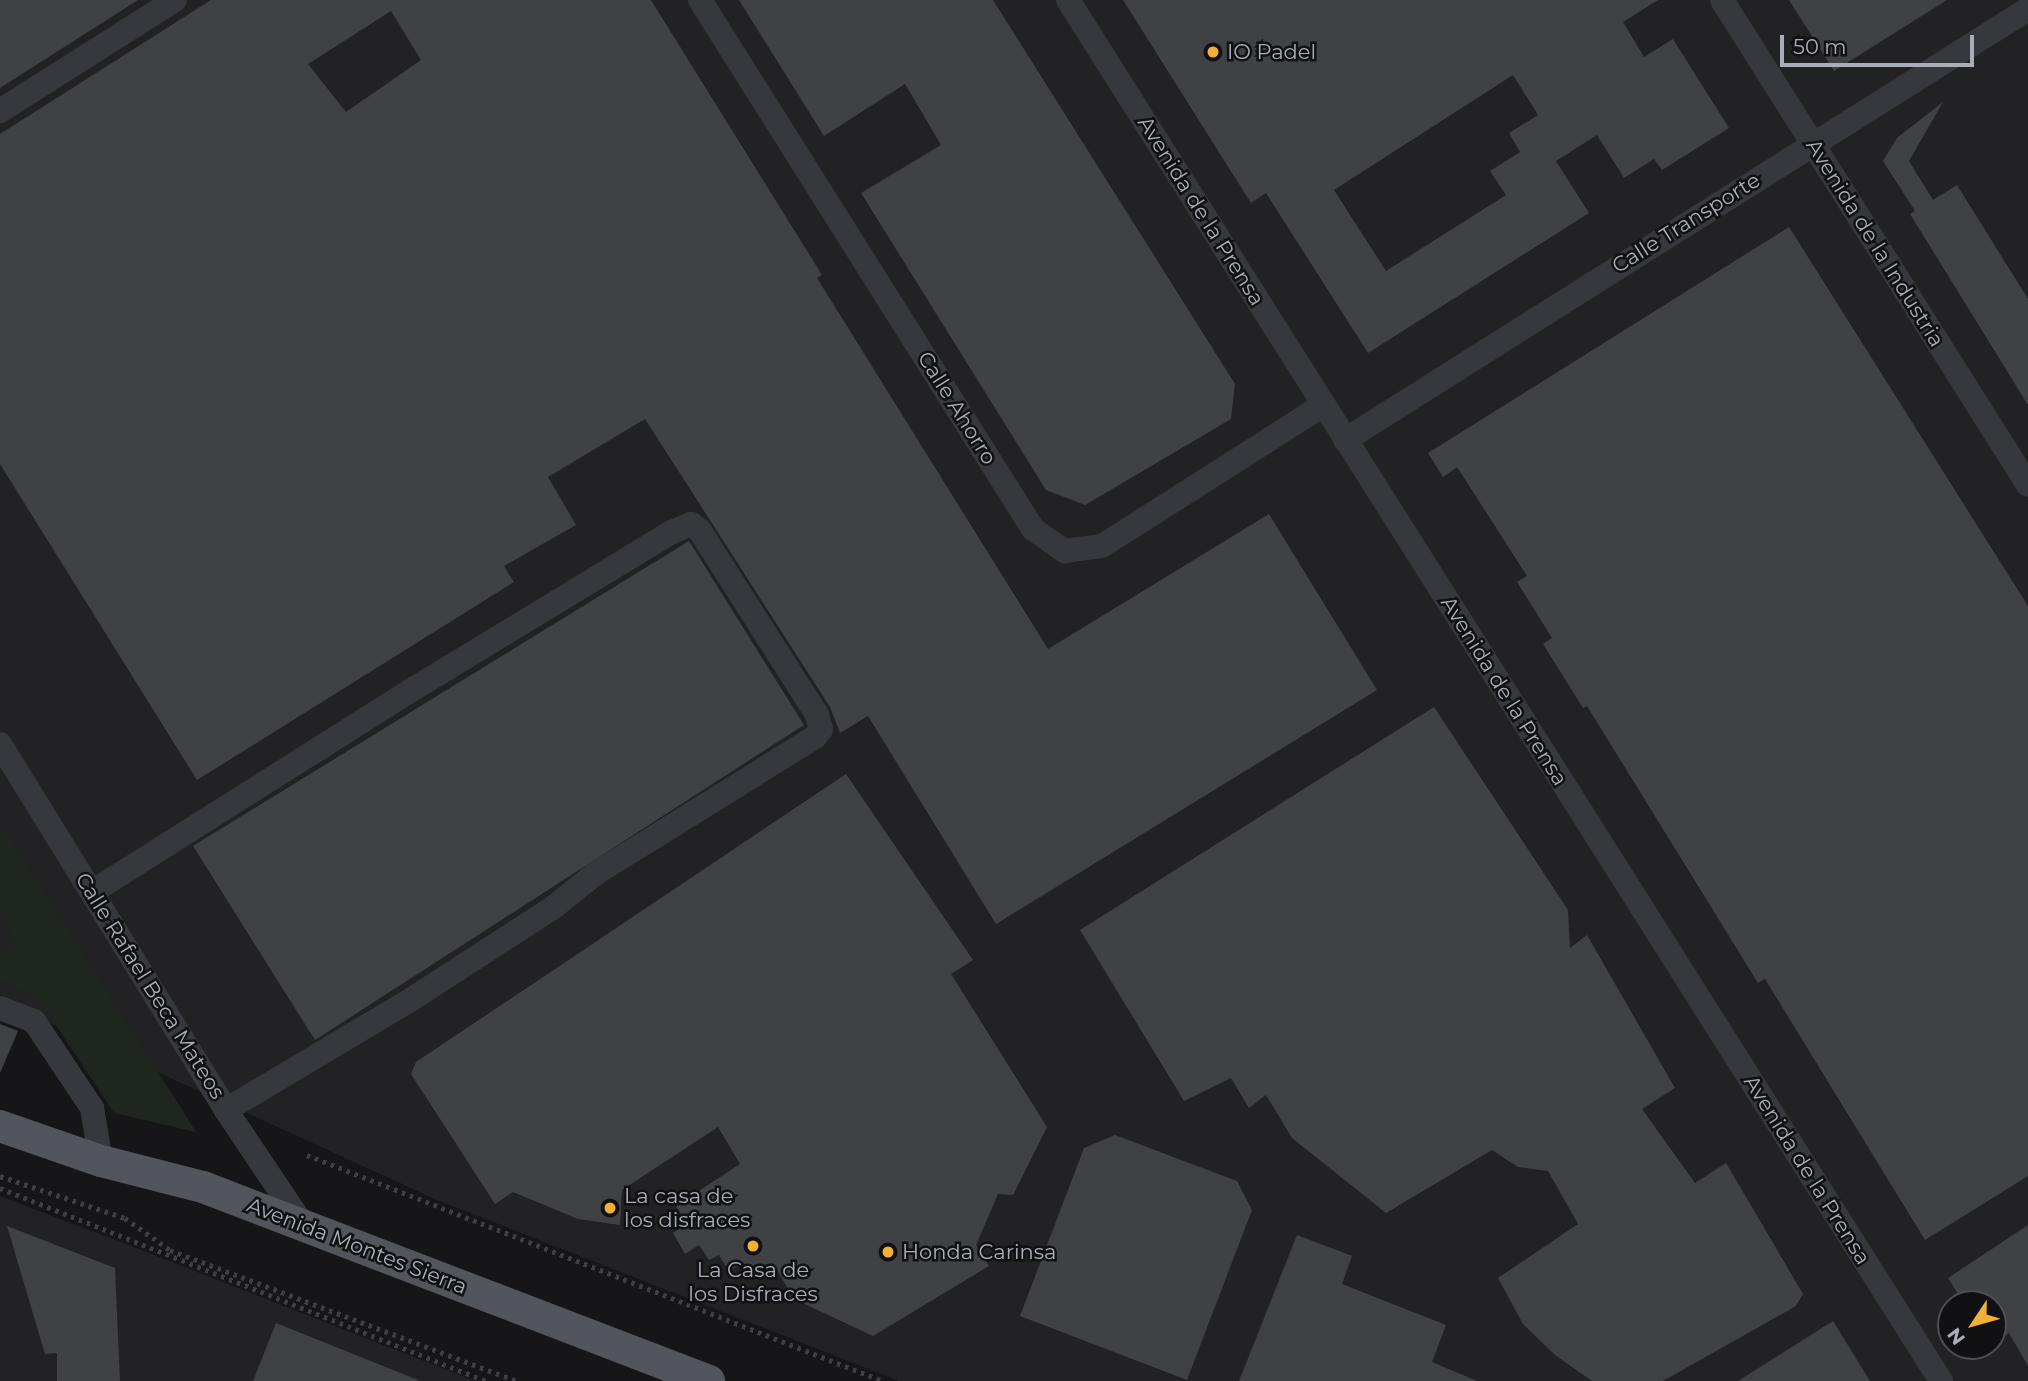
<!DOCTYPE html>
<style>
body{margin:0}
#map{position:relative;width:2028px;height:1381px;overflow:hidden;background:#161618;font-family:Montserrat,sans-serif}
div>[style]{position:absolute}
.built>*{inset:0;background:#222225}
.green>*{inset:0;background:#1e261f}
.building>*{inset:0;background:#404145}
.path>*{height:4.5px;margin-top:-2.25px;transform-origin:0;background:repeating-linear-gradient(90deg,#3d3f44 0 3.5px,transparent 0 8.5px)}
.minor>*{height:24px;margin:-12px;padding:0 12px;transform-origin:12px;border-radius:12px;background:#37383d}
.major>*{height:32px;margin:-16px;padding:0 16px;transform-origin:16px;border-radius:16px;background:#53555c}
.dots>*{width:19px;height:19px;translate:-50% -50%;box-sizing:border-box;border:4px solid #111113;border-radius:50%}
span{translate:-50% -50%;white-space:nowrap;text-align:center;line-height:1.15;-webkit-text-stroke:5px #111113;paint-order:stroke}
.poi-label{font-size:21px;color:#a8adb8}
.left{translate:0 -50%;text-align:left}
.street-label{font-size:21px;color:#a8adb8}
.north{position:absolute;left:1937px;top:1290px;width:70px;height:70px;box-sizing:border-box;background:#111113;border:2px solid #4d4f55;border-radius:50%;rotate:234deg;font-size:19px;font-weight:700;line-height:28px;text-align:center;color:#a8adb8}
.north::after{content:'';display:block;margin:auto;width:24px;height:32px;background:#f2b134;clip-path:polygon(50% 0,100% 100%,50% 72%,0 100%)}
.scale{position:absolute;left:1780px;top:35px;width:194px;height:32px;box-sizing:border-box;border:4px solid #a8adb8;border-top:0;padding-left:9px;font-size:21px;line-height:24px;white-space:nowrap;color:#a8adb8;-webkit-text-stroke:5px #111113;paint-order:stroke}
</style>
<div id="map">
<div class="built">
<i style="clip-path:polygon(evenodd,0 0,2028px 0,2028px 1381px,899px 1381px,437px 1200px,0 1000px,0 0,1951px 1304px,1993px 1304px,1993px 1346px,1951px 1346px,1951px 1304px)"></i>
<i style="clip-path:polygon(0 1196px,139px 1249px,475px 1381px,0 1381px)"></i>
</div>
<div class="green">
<i style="clip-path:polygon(4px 828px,196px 1132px,114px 1113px,39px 1000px,0 980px,0 951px,16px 940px,0 915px,0 831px)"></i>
</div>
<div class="building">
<i style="clip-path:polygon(0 0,138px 0,0 88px)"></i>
<i style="clip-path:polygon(evenodd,211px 0,651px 0,822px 275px,817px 278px,1048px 649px,1269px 514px,1377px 690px,996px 924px,868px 716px,840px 733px,830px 707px,645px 419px,548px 477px,576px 525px,504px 566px,514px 582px,197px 780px,0 464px,0 134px,211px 0,391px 11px,421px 60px,346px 112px,308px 64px,391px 11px)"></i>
<i style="clip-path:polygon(739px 0,993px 0,1235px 384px,1231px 419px,1085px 505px,1046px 490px,861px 193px,941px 145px,905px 84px,824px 136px)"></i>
<i style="clip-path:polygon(evenodd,1123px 0,1658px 0,1623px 22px,1644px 57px,1673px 39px,1729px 128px,1662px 170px,1654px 159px,1624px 178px,1597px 135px,1556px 161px,1589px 213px,1368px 353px,1266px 193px,1251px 203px,1123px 0,1513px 75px,1538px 115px,1509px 133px,1520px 152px,1490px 171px,1506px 195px,1386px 271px,1334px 190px,1513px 75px)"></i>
<i style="clip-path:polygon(1789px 0,1947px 0,1834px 71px)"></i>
<i style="clip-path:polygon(1943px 102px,1909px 161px,1933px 200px,1957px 185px,2028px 299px,2028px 405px,1910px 214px,1915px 211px,1883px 161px,1897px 138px)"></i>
<i style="clip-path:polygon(1789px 227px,2028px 606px,2028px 1176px,1925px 1240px,1765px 979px,1758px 983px,1587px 706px,1583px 708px,1543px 644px,1552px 638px,1517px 582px,1527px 576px,1457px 467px,1443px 477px,1428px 453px)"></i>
<i style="clip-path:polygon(689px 541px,804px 725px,315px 1040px,193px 846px)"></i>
<i style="clip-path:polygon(1434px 707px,1568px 910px,1570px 948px,1587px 935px,1675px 1088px,1642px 1109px,1695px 1183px,1726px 1163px,1803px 1294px,1796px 1306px,1663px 1381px,1592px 1381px,1555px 1355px,1523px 1324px,1498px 1278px,1578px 1224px,1548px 1171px,1518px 1167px,1492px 1150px,1386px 1213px,1292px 1138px,1266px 1095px,1249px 1108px,1231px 1078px,1184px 1101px,1080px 930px)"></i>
<i style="clip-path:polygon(846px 774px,973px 960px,951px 974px,1047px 1127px,1013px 1195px,998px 1194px,976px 1245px,989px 1266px,873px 1336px,794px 1299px,773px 1263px,750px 1277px,741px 1264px,729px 1271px,719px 1255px,709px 1260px,699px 1245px,685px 1254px,673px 1233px,687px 1224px,676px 1206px,740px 1164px,718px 1127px,622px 1190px,620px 1225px,578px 1219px,513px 1192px,495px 1204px,411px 1074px,416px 1062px)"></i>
<i style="clip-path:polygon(0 1024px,18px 1031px,0 1073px)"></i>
<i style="clip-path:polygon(1115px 1135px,1237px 1181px,1252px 1210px,1187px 1380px,1020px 1316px,1084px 1148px)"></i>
<i style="clip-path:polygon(2028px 1225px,2028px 1366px,2009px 1333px,1993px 1343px,1993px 1304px,1964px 1304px,1948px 1278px)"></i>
<i style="clip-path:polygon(7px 1226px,115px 1268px,120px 1381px,57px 1381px,57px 1353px,45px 1354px)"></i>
<i style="clip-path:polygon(1297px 1235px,1352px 1256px,1342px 1284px,1446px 1325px,1432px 1362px,1477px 1381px,1239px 1381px)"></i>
<i style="clip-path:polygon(1833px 1321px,1870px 1381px,1738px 1381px)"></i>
<i style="clip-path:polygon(276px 1323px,418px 1380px,418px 1381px,253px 1381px)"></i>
</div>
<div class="path">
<i style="left:307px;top:1155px;width:619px;rotate:21.42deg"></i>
<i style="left:0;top:1176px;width:132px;rotate:18.6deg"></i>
<i style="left:125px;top:1218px;width:55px;rotate:35.4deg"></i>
<i style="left:170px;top:1250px;width:370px;rotate:20.7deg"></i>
<i style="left:0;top:1188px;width:523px;rotate:21.66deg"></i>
</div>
<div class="minor">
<i style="left:700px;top:0;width:625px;rotate:57.81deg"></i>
<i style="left:1033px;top:529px;width:39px;rotate:35deg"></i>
<i style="left:1065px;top:551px;width:37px;rotate:-8deg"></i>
<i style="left:1102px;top:546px;width:262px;rotate:-32.5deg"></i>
<i style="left:1068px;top:0;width:1634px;rotate:57.7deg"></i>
<i style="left:1722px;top:0;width:573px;rotate:57.75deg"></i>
<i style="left:0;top:111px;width:207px;rotate:-32.4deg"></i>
<i style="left:1345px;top:440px;width:808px;rotate:-32.25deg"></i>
<i style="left:0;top:744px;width:430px;rotate:58.3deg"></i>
<i style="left:226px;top:1110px;width:138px;rotate:56.2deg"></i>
<i style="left:92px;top:892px;width:382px;rotate:-32.3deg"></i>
<i style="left:415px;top:688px;width:301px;rotate:-31.3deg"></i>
<i style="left:672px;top:532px;width:21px;rotate:-23deg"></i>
<i style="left:691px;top:524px;width:11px;rotate:38deg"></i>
<i style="left:700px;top:531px;width:218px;rotate:57.5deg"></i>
<i style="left:817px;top:715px;width:15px;rotate:74deg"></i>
<i style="left:821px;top:729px;width:10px;rotate:127deg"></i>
<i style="left:815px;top:737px;width:259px;rotate:148.1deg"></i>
<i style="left:595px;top:874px;width:53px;rotate:141.2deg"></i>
<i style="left:554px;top:907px;width:175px;rotate:147.1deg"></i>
<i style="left:407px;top:1002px;width:211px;rotate:149.2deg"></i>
<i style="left:0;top:1008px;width:36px;rotate:21deg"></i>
<i style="left:34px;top:1021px;width:105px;rotate:56.3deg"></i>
<i style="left:92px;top:1108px;width:54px;rotate:80.4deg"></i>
</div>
<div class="major">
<i style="left:0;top:1126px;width:107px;rotate:19.1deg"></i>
<i style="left:101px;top:1161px;width:105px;rotate:14.3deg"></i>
<i style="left:203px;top:1187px;width:542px;rotate:20.98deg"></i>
</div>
<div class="dots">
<i style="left:1213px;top:52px;background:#f2b134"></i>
<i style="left:610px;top:1208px;background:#f2b134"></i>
<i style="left:753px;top:1246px;background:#f2b134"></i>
<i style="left:888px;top:1252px;background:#f2b134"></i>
</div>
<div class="poi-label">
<span class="left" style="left:1227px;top:52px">IO Padel</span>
<span class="left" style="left:624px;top:1208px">La casa de<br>los disfraces</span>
<span class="left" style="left:902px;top:1252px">Honda Carinsa</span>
<span style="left:753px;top:1282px">La Casa de<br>los Disfraces</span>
</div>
<div class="street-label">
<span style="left:1201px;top:211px;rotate:58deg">Avenida de la Prensa</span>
<span style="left:1686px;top:223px;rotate:-32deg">Calle Transporte</span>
<span style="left:1875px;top:243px;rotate:58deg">Avenida de la Industria</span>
<span style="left:957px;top:408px;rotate:58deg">Calle Ahorro</span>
<span style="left:1504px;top:691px;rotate:58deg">Avenida de la Prensa</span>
<span style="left:150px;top:986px;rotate:58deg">Calle Rafael Beca Mateos</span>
<span style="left:1807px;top:1170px;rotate:58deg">Avenida de la Prensa</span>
<span style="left:357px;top:1246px;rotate:21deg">Avenida Montes Sierra</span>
</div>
<div class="north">N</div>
<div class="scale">50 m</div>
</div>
